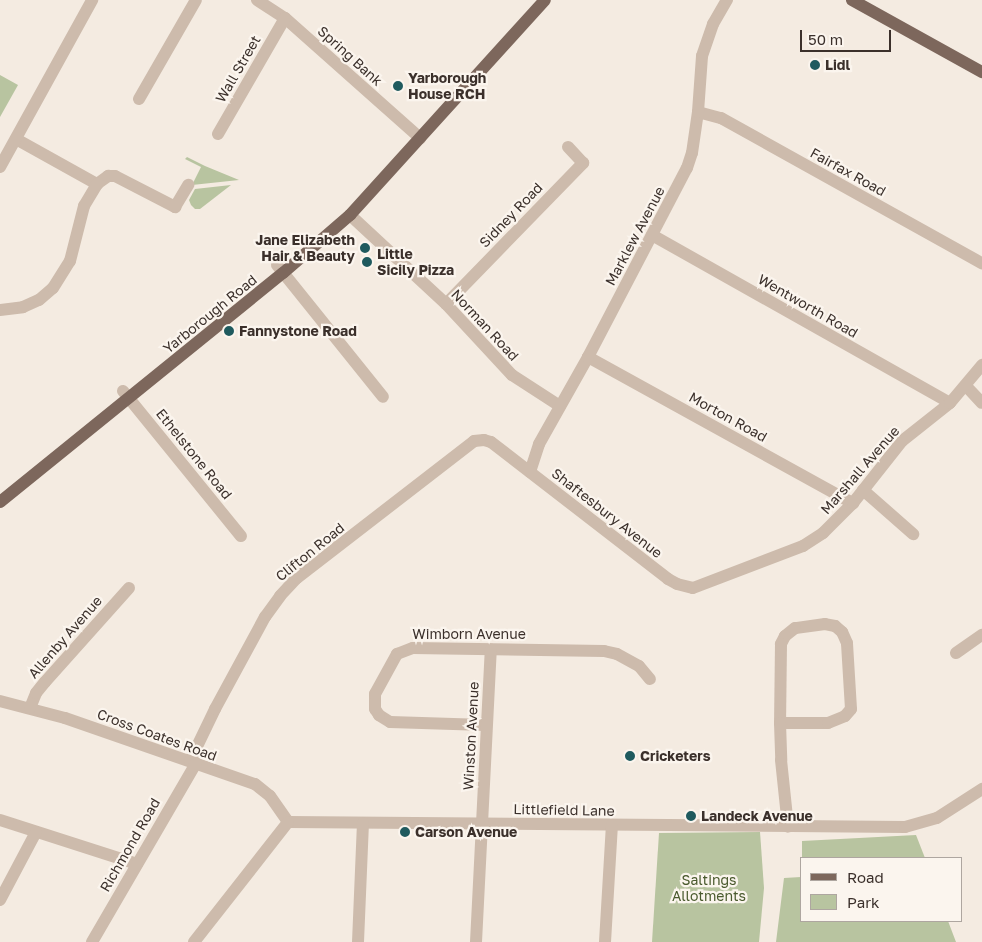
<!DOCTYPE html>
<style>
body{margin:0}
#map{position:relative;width:982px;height:942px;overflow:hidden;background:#f4ebe1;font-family:"Golos Text",sans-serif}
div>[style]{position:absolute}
.green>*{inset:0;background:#b8c4a0}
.minor>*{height:12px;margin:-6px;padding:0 6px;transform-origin:6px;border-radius:6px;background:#cdbbac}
.primary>*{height:12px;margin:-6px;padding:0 6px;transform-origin:6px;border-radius:6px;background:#7d675c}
.dots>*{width:14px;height:14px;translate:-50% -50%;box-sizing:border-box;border:2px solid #fbf5ee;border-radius:50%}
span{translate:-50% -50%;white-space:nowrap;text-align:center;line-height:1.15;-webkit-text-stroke:4.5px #fbf5ee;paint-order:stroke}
.street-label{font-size:14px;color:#3b302b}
.poi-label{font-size:14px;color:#3b302b;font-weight:700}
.left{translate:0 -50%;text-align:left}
.right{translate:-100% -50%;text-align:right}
.park-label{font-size:14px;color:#4a5a2e}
.legend{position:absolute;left:800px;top:857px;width:162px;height:65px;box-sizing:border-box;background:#fbf5ee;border:1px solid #aea6a0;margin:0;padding:6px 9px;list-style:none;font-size:15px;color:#3b302b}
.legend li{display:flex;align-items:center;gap:10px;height:25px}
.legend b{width:25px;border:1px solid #aea6a0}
.scale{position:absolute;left:800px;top:30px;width:91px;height:22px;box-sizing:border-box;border:2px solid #3b302b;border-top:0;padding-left:6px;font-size:15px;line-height:18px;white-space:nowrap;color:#3b302b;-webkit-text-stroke:4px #fbf5ee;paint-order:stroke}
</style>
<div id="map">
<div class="green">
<i style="clip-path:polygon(0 75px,18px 85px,0 117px)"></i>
<i style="clip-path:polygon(187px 157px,205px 166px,239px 180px,192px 185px,201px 167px,185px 159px)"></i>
<i style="clip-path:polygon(231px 185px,200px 209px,195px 209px,191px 205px,189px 200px,195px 189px)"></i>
<i style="clip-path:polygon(760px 832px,764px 888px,759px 942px,652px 942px,659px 833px)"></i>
<i style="clip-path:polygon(916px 835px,925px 858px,802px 858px,802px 841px)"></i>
<i style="clip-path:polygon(801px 877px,801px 921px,948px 921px,956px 942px,776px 942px,784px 878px)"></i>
</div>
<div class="minor">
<i style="left:257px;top:0;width:33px;rotate:33deg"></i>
<i style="left:285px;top:18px;width:181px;rotate:41.6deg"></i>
<i style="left:139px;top:99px;width:114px;rotate:-60.1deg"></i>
<i style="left:698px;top:112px;width:24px;rotate:15deg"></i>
<i style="left:721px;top:118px;width:299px;rotate:29.1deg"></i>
<i style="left:218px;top:134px;width:134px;rotate:-60deg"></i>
<i style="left:16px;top:139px;width:93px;rotate:29.1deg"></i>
<i style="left:97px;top:184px;width:14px;rotate:-36deg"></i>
<i style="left:108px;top:176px;width:7px"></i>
<i style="left:115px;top:176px;width:68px;rotate:27.3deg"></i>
<i style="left:175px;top:207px;width:26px;rotate:-59deg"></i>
<i style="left:0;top:167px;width:191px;rotate:-61.1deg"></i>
<i style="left:350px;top:215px;width:131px;rotate:42.8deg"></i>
<i style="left:446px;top:304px;width:97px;rotate:47.1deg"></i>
<i style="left:512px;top:375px;width:57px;rotate:32.9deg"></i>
<i style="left:652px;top:235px;width:342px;rotate:29.4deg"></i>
<i style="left:277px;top:265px;width:169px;rotate:51.2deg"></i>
<i style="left:446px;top:304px;width:197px;rotate:-45.8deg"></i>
<i style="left:583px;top:163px;width:22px;rotate:-133deg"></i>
<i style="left:0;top:310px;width:23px;rotate:-7deg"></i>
<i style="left:23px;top:307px;width:17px;rotate:-24deg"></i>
<i style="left:39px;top:300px;width:18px;rotate:-41deg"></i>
<i style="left:53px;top:288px;width:32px;rotate:-58deg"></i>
<i style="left:70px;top:261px;width:57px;rotate:-75.7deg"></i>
<i style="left:84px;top:206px;width:26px;rotate:-59deg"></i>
<i style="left:588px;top:357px;width:303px;rotate:28.9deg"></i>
<i style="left:966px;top:386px;width:23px;rotate:47deg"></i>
<i style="left:123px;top:391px;width:187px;rotate:50.9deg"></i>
<i style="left:530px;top:472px;width:29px;rotate:-72deg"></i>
<i style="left:539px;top:444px;width:100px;rotate:-60.6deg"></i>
<i style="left:588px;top:357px;width:213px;rotate:-62.4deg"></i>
<i style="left:687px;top:168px;width:16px;rotate:-72deg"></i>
<i style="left:692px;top:153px;width:41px;rotate:-81.7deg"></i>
<i style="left:698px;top:112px;width:56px;rotate:-85.9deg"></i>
<i style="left:702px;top:56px;width:34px;rotate:-71deg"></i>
<i style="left:713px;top:24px;width:28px;rotate:-60deg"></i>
<i style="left:863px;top:490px;width:67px;rotate:41.3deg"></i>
<i style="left:956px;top:653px;width:32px;rotate:-35deg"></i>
<i style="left:0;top:701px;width:67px;rotate:14.7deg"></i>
<i style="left:65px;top:718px;width:201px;rotate:19.2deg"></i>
<i style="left:255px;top:784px;width:19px;rotate:39deg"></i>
<i style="left:270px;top:796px;width:32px;rotate:55deg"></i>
<i style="left:30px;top:708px;width:16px;rotate:-68deg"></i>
<i style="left:36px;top:693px;width:14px;rotate:-51deg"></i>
<i style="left:45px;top:682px;width:126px;rotate:-48.2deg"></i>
<i style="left:780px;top:723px;width:48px"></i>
<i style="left:828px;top:723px;width:18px;rotate:-22deg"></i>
<i style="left:845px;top:716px;width:9px;rotate:-49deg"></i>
<i style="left:851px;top:709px;width:66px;rotate:-93.5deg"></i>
<i style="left:847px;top:643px;width:12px;rotate:-114deg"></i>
<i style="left:842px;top:632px;width:9px;rotate:-139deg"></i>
<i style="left:835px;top:626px;width:10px;rotate:-169deg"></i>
<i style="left:825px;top:624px;width:30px;rotate:172deg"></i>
<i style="left:795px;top:628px;width:13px;rotate:141deg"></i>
<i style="left:785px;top:636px;width:9px;rotate:117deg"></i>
<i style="left:781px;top:644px;width:79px;rotate:90.7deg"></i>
<i style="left:780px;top:723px;width:37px;rotate:88deg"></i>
<i style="left:781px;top:760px;width:67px;rotate:84deg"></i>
<i style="left:485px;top:725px;width:95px;rotate:-178.2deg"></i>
<i style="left:390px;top:722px;width:13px;rotate:-148deg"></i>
<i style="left:379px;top:715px;width:7px;rotate:-124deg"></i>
<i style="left:375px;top:709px;width:15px;rotate:-90deg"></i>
<i style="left:375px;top:694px;width:46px;rotate:-61.2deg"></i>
<i style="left:397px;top:654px;width:17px;rotate:-21deg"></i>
<i style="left:413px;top:648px;width:191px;rotate:0.9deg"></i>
<i style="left:604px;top:651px;width:13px;rotate:13deg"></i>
<i style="left:617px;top:654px;width:25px;rotate:29deg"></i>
<i style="left:639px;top:666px;width:17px;rotate:50deg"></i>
<i style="left:190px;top:761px;width:58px;rotate:-64.3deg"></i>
<i style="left:215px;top:709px;width:105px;rotate:-61.5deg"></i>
<i style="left:265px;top:617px;width:26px;rotate:-54deg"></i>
<i style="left:280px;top:596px;width:25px;rotate:-47deg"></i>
<i style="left:297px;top:578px;width:224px;rotate:-37.7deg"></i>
<i style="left:474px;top:441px;width:10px;rotate:-6deg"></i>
<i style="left:484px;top:440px;width:7px;rotate:16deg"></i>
<i style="left:491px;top:442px;width:224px;rotate:37.7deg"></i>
<i style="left:668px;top:579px;width:10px;rotate:29deg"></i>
<i style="left:677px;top:584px;width:16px;rotate:14deg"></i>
<i style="left:693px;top:588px;width:118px;rotate:-20.9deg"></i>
<i style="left:803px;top:546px;width:24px;rotate:-33deg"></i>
<i style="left:823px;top:533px;width:42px;rotate:-45deg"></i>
<i style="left:853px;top:503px;width:79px;rotate:-51.7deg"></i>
<i style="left:902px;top:441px;width:61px;rotate:-38.4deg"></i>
<i style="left:950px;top:403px;width:50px;rotate:-49.9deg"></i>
<i style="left:0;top:820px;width:144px;rotate:17.8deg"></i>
<i style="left:288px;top:822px;width:617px;rotate:0.46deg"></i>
<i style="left:905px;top:827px;width:33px;rotate:-16deg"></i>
<i style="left:937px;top:818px;width:54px;rotate:-32.8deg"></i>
<i style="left:0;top:900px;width:77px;rotate:-62.1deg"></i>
<i style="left:92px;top:942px;width:207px;rotate:-59.8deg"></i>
<i style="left:194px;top:942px;width:152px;rotate:-51.9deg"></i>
<i style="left:358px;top:942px;width:119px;rotate:-87.6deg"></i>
<i style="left:476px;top:942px;width:293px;rotate:-87.1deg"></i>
<i style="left:605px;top:942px;width:117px;rotate:-86.6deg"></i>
</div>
<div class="primary">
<i style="left:852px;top:0;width:149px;rotate:29deg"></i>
<i style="left:0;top:502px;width:364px;rotate:-39deg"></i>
<i style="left:283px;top:273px;width:89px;rotate:-40.9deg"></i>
<i style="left:350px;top:215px;width:290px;rotate:-47.8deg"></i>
</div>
<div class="dots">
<i style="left:815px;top:65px;background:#1f5a5e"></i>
<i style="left:398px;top:86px;background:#1f5a5e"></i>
<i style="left:365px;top:248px;background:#1f5a5e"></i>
<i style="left:367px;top:262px;background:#1f5a5e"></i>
<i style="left:229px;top:331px;background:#1f5a5e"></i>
<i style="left:630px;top:756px;background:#1f5a5e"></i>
<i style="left:691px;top:816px;background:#1f5a5e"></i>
<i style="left:405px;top:832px;background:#1f5a5e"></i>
</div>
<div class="street-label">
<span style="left:350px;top:56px;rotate:42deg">Spring Bank</span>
<span style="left:238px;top:69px;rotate:-60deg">Wall Street</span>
<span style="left:848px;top:172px;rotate:29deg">Fairfax Road</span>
<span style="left:511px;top:215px;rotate:-46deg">Sidney Road</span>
<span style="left:635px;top:236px;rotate:-62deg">Marklew Avenue</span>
<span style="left:808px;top:306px;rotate:30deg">Wentworth Road</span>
<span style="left:210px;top:314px;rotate:-39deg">Yarborough Road</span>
<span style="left:485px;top:325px;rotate:47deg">Norman Road</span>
<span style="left:728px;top:417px;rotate:29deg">Morton Road</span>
<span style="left:194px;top:454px;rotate:51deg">Ethelstone Road</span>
<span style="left:860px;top:470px;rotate:-49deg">Marshall Avenue</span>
<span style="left:607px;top:513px;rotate:38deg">Shaftesbury Avenue</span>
<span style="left:310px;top:552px;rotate:-39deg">Clifton Road</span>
<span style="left:469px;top:634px">Wimborn Avenue</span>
<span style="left:65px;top:637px;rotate:-49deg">Allenby Avenue</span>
<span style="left:157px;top:735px;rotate:20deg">Cross Coates Road</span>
<span style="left:471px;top:736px;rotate:-87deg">Winston Avenue</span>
<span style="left:564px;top:810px;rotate:1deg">Littlefield Lane</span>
<span style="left:130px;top:845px;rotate:-60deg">Richmond Road</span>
</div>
<div class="poi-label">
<span class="left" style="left:825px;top:65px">Lidl</span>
<span class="left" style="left:408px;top:86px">Yarborough<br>House RCH</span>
<span class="right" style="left:355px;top:248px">Jane Elizabeth<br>Hair &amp; Beauty</span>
<span class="left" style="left:377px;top:262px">Little<br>Sicily Pizza</span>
<span class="left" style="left:239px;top:331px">Fannystone Road</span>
<span class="left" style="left:640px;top:756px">Cricketers</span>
<span class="left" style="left:701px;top:816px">Landeck Avenue</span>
<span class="left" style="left:415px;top:832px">Carson Avenue</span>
</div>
<div class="park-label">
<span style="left:709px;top:888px">Saltings<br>Allotments</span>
</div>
<ul class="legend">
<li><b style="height:6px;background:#7d675c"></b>Road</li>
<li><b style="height:14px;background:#b8c4a0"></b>Park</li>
</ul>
<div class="scale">50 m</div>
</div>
